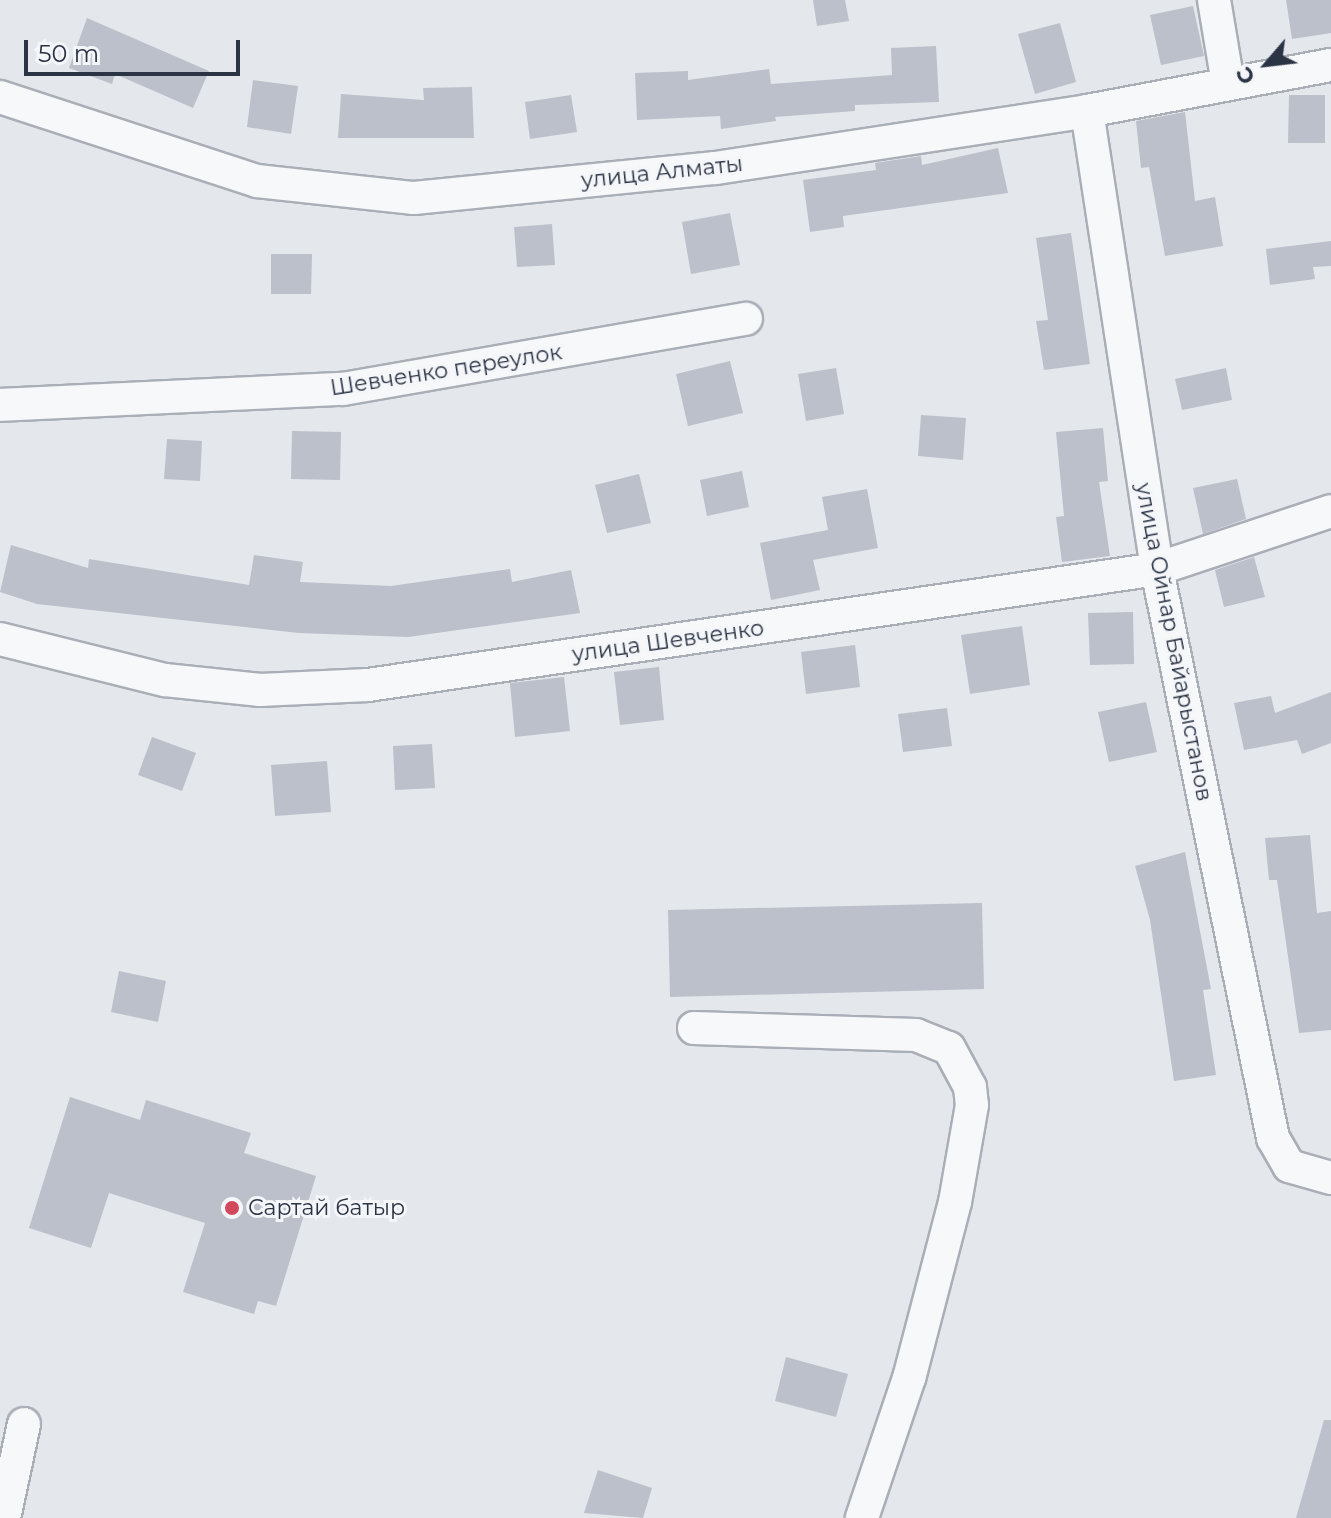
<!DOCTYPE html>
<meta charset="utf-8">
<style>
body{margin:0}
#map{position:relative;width:1331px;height:1518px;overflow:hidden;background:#e4e7ec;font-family:Montserrat,sans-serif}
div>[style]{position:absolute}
.building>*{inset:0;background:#bbc0ca}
.roads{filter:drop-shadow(2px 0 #a9aeb7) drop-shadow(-2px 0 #a9aeb7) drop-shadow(0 2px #a9aeb7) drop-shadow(0 -2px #a9aeb7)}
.street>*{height:32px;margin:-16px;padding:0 16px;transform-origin:16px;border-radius:16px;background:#f7f8fa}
.dots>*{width:22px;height:22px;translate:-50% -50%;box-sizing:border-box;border:4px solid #f4f6f9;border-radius:50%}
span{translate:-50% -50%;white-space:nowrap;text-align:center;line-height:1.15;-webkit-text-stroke:6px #f4f6f9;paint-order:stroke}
.street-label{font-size:22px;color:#2b3445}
.poi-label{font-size:22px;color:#2b3445}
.left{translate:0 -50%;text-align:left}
.north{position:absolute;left:1227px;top:24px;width:80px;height:80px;-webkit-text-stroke:6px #f4f6f9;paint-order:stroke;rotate:242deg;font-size:22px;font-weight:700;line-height:32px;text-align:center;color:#2b3445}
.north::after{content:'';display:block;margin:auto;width:28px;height:36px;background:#2b3445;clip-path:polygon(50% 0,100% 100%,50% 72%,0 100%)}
.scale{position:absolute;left:24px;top:40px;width:216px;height:36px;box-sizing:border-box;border:4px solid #2b3445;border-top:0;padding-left:10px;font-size:24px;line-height:28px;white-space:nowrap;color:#2b3445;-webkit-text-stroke:6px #f4f6f9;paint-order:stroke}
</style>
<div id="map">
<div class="building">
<i style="clip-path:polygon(813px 0,845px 0,849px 21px,817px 26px)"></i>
<i style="clip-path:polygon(1286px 0,1331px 0,1331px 33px,1292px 39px)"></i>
<i style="clip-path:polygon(1193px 6px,1204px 56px,1161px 65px,1150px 15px)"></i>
<i style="clip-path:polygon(87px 18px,209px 71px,193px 108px,115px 74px,112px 84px,69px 68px)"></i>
<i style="clip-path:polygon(1060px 23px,1076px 82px,1035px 94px,1018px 34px)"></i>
<i style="clip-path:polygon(936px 46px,939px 102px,855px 105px,855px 111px,775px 117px,776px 121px,721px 129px,720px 116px,637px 120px,635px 73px,688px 71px,688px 80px,769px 69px,771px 84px,892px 75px,891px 48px)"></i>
<i style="clip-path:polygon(253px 80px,298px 86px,291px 134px,247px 127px)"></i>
<i style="clip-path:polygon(472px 87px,474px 138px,338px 138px,341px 94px,424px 100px,423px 88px)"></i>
<i style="clip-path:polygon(571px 95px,577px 132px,530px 139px,525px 102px)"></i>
<i style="clip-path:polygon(1289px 95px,1325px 95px,1325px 143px,1288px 143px)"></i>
<i style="clip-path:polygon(1185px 112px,1195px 201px,1215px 197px,1223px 246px,1165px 256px,1149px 167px,1141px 168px,1136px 121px)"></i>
<i style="clip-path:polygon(998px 148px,1008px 193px,843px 216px,844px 227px,810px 232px,803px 180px,876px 170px,875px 163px,921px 156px,922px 165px)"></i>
<i style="clip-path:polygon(730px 213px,740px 265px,691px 274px,682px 222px)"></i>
<i style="clip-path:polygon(552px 224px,555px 265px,517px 267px,514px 227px)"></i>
<i style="clip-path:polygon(1071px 233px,1090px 364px,1044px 370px,1036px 321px,1048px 320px,1036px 238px)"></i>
<i style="clip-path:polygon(1331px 241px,1331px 266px,1313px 267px,1315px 279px,1270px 285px,1266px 249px)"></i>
<i style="clip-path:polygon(271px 254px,312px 254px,311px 294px,271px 294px)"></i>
<i style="clip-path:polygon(730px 361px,743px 413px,688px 426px,676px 374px)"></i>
<i style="clip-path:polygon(836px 368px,844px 414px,806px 421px,798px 374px)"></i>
<i style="clip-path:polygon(1226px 368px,1232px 400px,1182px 410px,1175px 379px)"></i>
<i style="clip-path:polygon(921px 415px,966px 418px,963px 460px,918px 456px)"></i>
<i style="clip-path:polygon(1103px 428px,1108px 481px,1099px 482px,1110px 556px,1062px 562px,1056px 517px,1064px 516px,1056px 432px)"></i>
<i style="clip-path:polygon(292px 431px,341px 432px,340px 480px,291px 479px)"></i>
<i style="clip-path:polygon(167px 439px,202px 441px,200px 481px,164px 479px)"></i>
<i style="clip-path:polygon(742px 471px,749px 507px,707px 516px,700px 480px)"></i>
<i style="clip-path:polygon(639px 474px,651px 523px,607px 533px,595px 485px)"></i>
<i style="clip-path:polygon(1237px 479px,1246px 519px,1203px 534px,1193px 488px)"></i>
<i style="clip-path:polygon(867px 489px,878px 548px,813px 560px,820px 590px,771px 600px,760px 543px,828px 530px,822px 497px)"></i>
<i style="clip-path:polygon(11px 545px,88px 568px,89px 559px,249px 585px,254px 555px,303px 562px,300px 582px,391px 586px,510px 569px,512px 582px,571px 570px,580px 613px,408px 637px,299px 633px,37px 604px,0 592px)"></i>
<i style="clip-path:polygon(1254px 557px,1265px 597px,1224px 607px,1215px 570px)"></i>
<i style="clip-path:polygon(1133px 612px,1134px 664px,1090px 665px,1088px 613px)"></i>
<i style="clip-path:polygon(1022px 626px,1030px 685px,970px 694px,961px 635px)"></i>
<i style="clip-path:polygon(855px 645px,860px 687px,806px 694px,801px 652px)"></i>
<i style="clip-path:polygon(659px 667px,664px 720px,620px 725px,614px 672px)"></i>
<i style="clip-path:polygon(564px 677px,570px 731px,515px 737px,510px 683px)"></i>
<i style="clip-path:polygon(1331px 692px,1331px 743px,1302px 754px,1297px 740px,1244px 750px,1234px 703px,1271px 696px,1275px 713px)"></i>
<i style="clip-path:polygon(1146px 702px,1157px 752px,1109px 762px,1098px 712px)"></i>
<i style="clip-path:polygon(947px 708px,952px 746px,903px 752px,898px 714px)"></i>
<i style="clip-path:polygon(152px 737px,196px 753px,182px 791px,138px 775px)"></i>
<i style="clip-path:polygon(432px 744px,435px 788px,395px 790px,393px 746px)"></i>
<i style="clip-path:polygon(327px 761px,331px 812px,275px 816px,271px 765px)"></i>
<i style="clip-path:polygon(1310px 835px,1317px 913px,1331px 911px,1331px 1030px,1299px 1033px,1277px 880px,1269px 880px,1265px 838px)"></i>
<i style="clip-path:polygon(1185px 852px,1211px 989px,1203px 990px,1216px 1075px,1174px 1081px,1150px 920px,1135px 866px)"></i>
<i style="clip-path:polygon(982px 903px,984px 989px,670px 997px,668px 910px)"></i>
<i style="clip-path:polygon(119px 971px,166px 981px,158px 1022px,111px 1012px)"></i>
<i style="clip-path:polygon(70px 1097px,140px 1120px,146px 1100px,251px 1133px,244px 1153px,316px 1176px,276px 1306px,258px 1301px,254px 1314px,183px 1292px,205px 1223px,109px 1193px,91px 1248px,29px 1228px)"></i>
<i style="clip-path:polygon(786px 1357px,848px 1374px,836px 1417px,775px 1401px)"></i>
<i style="clip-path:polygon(1324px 1420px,1331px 1420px,1331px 1518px,1296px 1518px)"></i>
<i style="clip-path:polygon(598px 1470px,652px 1488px,643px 1518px,584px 1513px)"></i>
</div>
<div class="roads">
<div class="street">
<i style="left:1214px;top:0;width:85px;rotate:80.5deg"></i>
<i style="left:0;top:97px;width:270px;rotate:18.1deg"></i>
<i style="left:257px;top:181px;width:158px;rotate:6.2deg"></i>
<i style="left:414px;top:198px;width:303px;rotate:-5.7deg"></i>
<i style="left:716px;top:168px;width:375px;rotate:-8.7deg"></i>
<i style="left:1087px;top:111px;width:248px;rotate:-10.7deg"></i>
<i style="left:1087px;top:111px;width:463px;rotate:81.3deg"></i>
<i style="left:1157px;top:569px;width:581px;rotate:78.48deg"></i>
<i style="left:1273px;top:1138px;width:32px;rotate:60deg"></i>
<i style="left:1289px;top:1166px;width:44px;rotate:15.9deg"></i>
<i style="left:0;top:405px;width:343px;rotate:-2.7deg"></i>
<i style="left:343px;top:389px;width:409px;rotate:-9.9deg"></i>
<i style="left:0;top:639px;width:170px;rotate:14deg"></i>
<i style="left:165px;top:680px;width:96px;rotate:6deg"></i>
<i style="left:260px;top:690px;width:108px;rotate:-2.7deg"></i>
<i style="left:368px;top:685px;width:797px;rotate:-8.36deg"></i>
<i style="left:1157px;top:569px;width:183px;rotate:-18.4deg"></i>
<i style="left:694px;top:1028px;width:222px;rotate:1.8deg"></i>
<i style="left:916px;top:1035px;width:35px;rotate:22deg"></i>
<i style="left:949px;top:1048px;width:44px;rotate:61.7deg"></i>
<i style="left:970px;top:1087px;width:18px;rotate:84deg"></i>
<i style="left:972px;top:1105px;width:98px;rotate:99.9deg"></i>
<i style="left:955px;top:1202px;width:182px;rotate:104.6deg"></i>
<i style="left:909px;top:1378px;width:148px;rotate:108.6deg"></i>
<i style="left:4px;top:1518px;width:96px;rotate:-78deg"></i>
</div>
</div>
<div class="dots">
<i style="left:232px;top:1208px;background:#d1495b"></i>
</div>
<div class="street-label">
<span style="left:662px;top:172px;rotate:-6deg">улица Алматы</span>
<span style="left:446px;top:370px;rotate:-9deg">Шевченко переулок</span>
<span style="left:668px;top:641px;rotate:-8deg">улица Шевченко</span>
<span style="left:1174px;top:642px;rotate:79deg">улица Ойнар Байарыстанов</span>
</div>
<div class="poi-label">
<span class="left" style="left:248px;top:1208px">Сартай батыр</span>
</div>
<div class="north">С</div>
<div class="scale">50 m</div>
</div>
